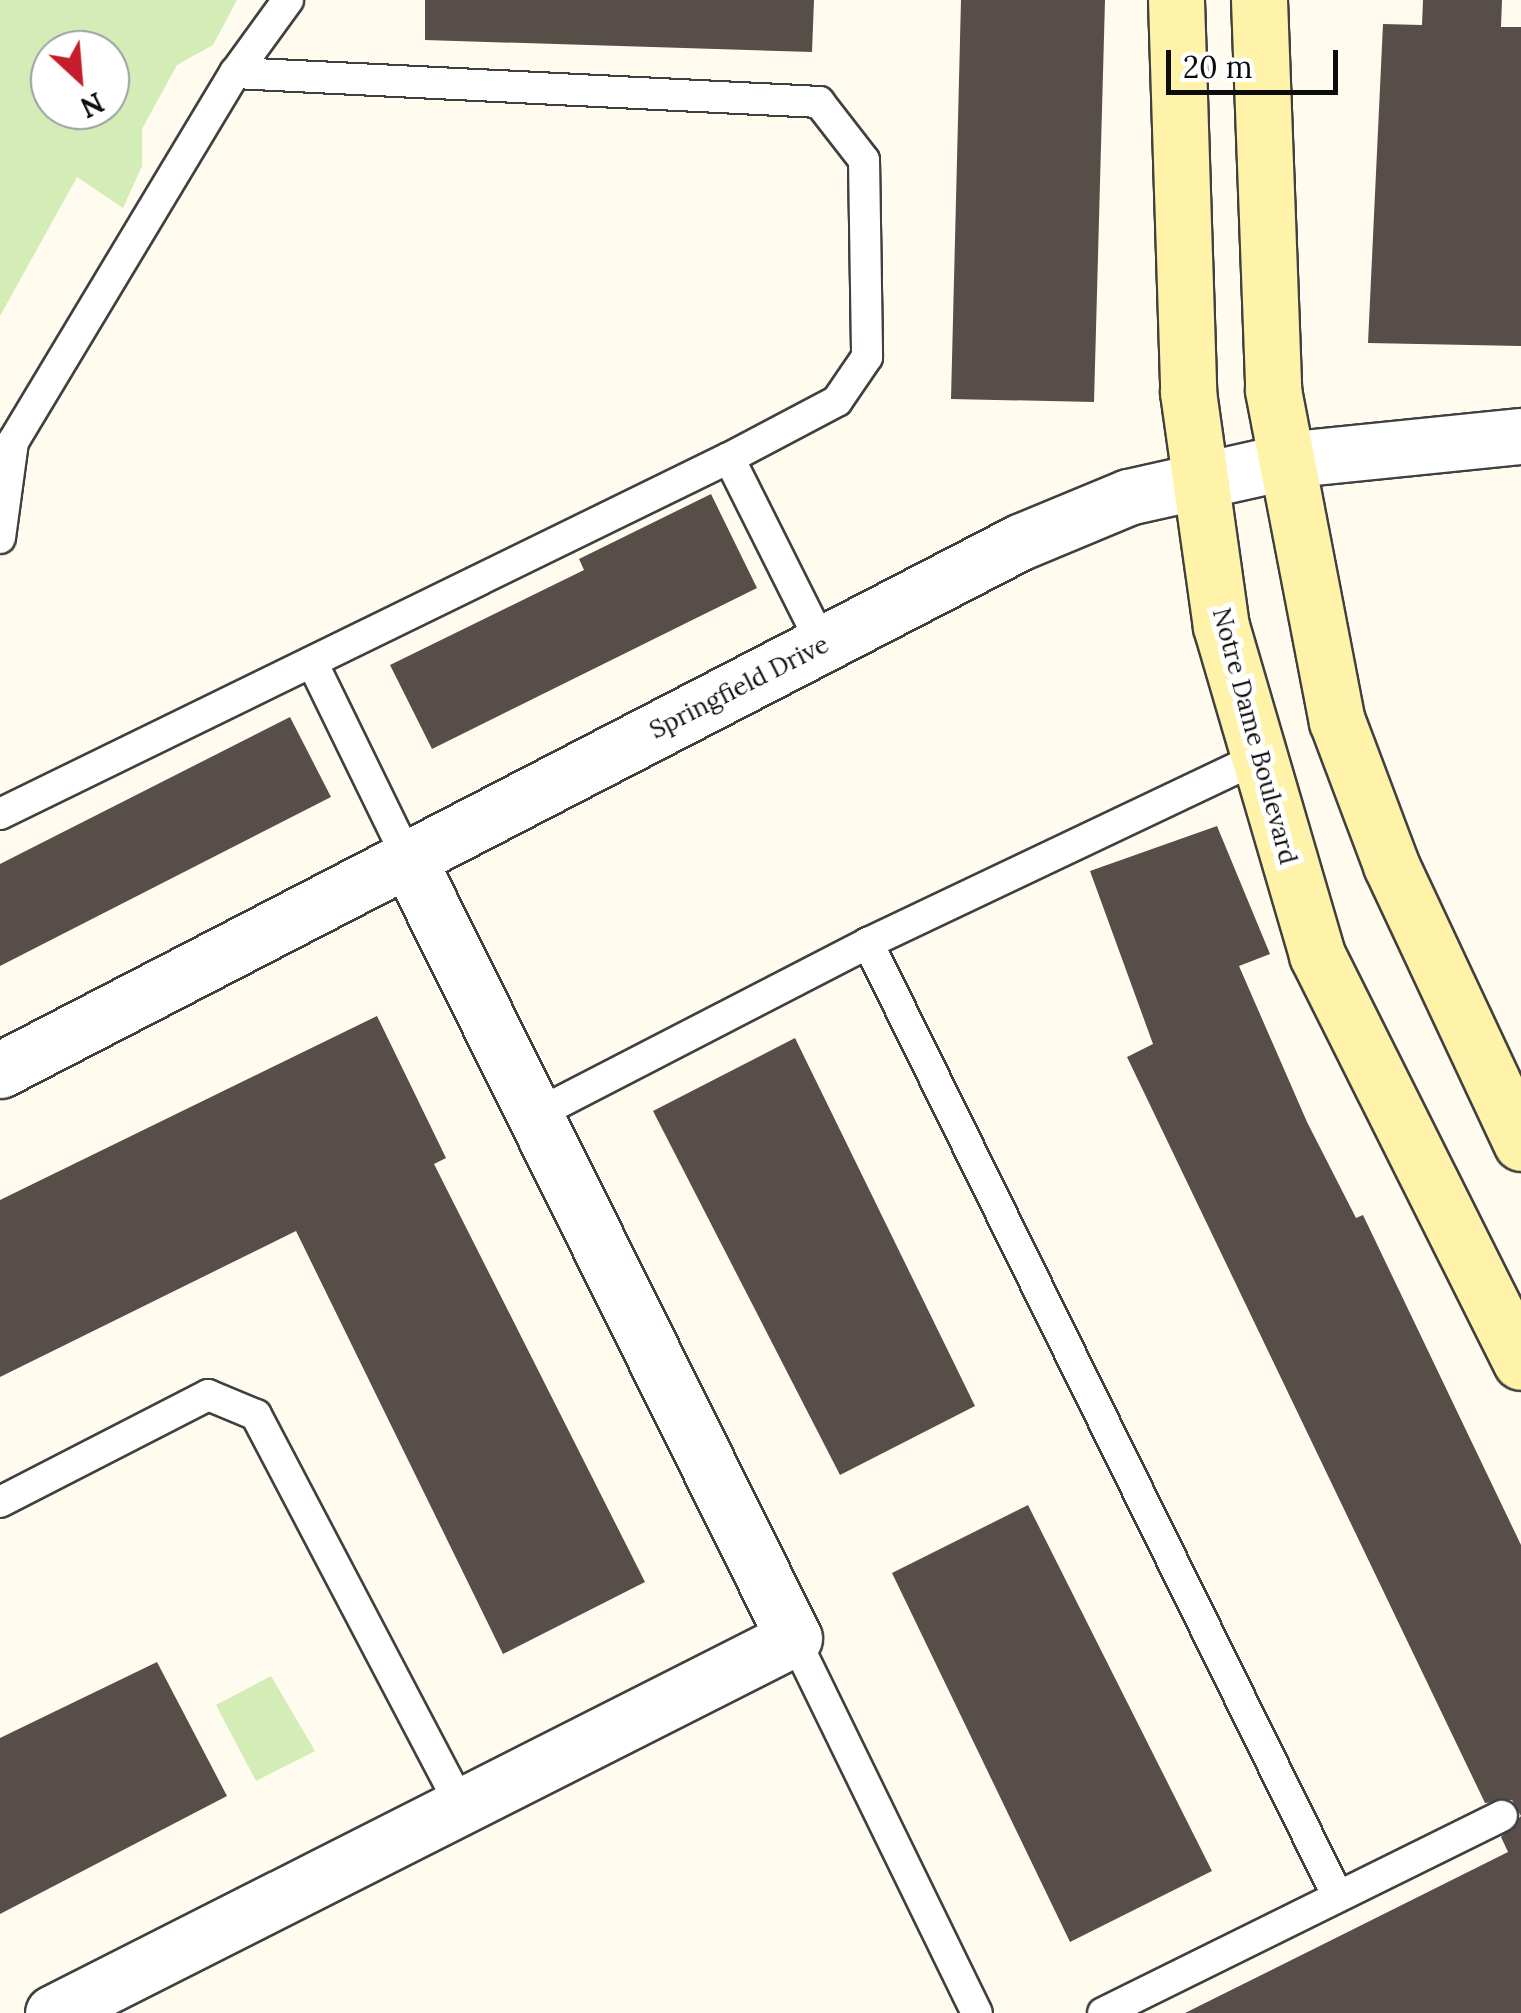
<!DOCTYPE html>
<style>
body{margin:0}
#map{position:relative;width:1521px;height:2013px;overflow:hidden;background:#fffbee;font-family:Lora,serif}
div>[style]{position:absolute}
.green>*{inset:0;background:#d4ecb5}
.building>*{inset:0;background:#574e49}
.roads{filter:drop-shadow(2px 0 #404040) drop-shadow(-2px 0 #404040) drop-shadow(0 2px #404040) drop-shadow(0 -2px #404040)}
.lane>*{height:30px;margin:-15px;padding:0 15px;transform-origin:15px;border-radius:15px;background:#fff}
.street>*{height:55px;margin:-27.5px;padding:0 27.5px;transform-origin:27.5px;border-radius:27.5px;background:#fff}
.secondary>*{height:55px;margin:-27.5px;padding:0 27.5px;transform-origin:27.5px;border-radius:27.5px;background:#fff2a9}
span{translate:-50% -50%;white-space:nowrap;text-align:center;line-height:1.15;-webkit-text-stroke:10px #fff;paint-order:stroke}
.street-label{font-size:25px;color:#0d0d0d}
.north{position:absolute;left:30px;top:30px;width:100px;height:100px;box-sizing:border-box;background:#fff;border:2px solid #9e9e9e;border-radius:50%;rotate:154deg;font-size:28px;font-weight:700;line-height:40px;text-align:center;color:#0d0d0d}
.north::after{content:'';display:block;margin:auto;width:35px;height:45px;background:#c61d2c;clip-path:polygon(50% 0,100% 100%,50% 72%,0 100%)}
.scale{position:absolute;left:1166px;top:50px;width:172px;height:45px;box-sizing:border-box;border:5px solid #0d0d0d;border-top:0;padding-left:12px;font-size:30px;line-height:35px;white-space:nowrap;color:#0d0d0d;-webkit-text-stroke:8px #fff;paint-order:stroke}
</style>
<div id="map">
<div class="green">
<i style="clip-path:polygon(evenodd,0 0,237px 0,213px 45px,177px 65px,142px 129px,142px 166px,123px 208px,77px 177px,0 316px,0 0,110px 50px,110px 110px,50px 110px,50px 50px,110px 50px)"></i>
<i style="clip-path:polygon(271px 1676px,315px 1751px,256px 1781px,216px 1705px)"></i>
</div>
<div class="building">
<i style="clip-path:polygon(425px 0,814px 0,812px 52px,425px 40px)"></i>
<i style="clip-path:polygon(961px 0,1105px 0,1094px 402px,951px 399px)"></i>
<i style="clip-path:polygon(1423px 0,1502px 0,1501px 27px,1521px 27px,1521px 346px,1368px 343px,1383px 24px,1422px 25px)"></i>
<i style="clip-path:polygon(711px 494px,757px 588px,432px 749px,390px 665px,584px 570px,579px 559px)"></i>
<i style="clip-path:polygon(290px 717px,331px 797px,0 966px,0 864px)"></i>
<i style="clip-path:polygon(1217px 826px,1270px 954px,1239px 966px,1307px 1122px,1356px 1218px,1363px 1215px,1521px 1545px,1521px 2013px,1185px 2013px,1508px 1852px,1501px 1837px,1521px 1816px,1512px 1800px,1485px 1803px,1127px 1057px,1153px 1044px,1090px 871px)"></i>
<i style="clip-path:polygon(377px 1016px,446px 1158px,434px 1164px,645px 1582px,503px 1654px,296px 1231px,0 1377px,0 1200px)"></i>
<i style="clip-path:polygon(795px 1038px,975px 1406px,840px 1475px,653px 1111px)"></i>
<i style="clip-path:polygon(1028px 1505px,1212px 1871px,1070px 1942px,892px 1573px)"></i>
<i style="clip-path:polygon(157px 1662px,227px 1796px,0 1914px,0 1738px)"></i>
</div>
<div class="roads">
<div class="lane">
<i style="left:288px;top:0;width:90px;rotate:126deg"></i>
<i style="left:235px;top:73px;width:585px;rotate:2.84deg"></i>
<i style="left:819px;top:102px;width:73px;rotate:52.2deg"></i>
<i style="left:864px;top:160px;width:197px;rotate:89.1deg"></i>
<i style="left:867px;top:357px;width:53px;rotate:124.3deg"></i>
<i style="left:837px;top:401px;width:122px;rotate:152.2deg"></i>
<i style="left:729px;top:458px;width:208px;rotate:63.4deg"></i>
<i style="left:0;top:538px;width:97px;rotate:-82.3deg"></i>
<i style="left:13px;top:442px;width:431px;rotate:-59deg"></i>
<i style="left:312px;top:662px;width:219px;rotate:64deg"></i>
<i style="left:0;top:814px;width:811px;rotate:-26.03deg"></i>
<i style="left:868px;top:943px;width:433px;rotate:-25.4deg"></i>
<i style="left:537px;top:1114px;width:373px;rotate:-27.3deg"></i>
<i style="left:868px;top:943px;width:1063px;rotate:63.77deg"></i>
<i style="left:0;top:1502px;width:234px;rotate:-27.2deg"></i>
<i style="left:208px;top:1395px;width:52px;rotate:22.6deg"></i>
<i style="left:256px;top:1415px;width:446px;rotate:62.3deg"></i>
<i style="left:794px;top:1638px;width:417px;rotate:64deg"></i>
<i style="left:1103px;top:2013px;width:445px;rotate:-26.3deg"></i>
</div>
<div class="street">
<i style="left:0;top:1070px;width:1149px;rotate:-27.37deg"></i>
<i style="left:1020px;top:542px;width:117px;rotate:-22.6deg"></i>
<i style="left:1128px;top:497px;width:179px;rotate:-12.6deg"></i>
<i style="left:1303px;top:458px;width:219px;rotate:-5.8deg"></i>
<i style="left:53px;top:2013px;width:830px;rotate:-26.84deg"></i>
<i style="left:794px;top:1638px;width:869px;rotate:-116.36deg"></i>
</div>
<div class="secondary">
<i style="left:1176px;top:0;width:392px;rotate:88.2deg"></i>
<i style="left:1188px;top:392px;width:236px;rotate:82deg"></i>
<i style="left:1221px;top:626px;width:343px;rotate:73.7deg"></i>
<i style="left:1317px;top:955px;width:455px;rotate:63.4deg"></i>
<i style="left:1259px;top:0;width:390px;rotate:87.9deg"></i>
<i style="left:1273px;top:390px;width:337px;rotate:79.1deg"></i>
<i style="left:1337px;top:721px;width:154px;rotate:69.4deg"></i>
<i style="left:1391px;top:865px;width:307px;rotate:64.9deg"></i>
</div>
</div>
<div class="street-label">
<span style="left:739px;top:687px;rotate:-27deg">Springfield Drive</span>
<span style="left:1255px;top:736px;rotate:75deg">Notre Dame Boulevard</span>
</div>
<div class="north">N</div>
<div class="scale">20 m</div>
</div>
